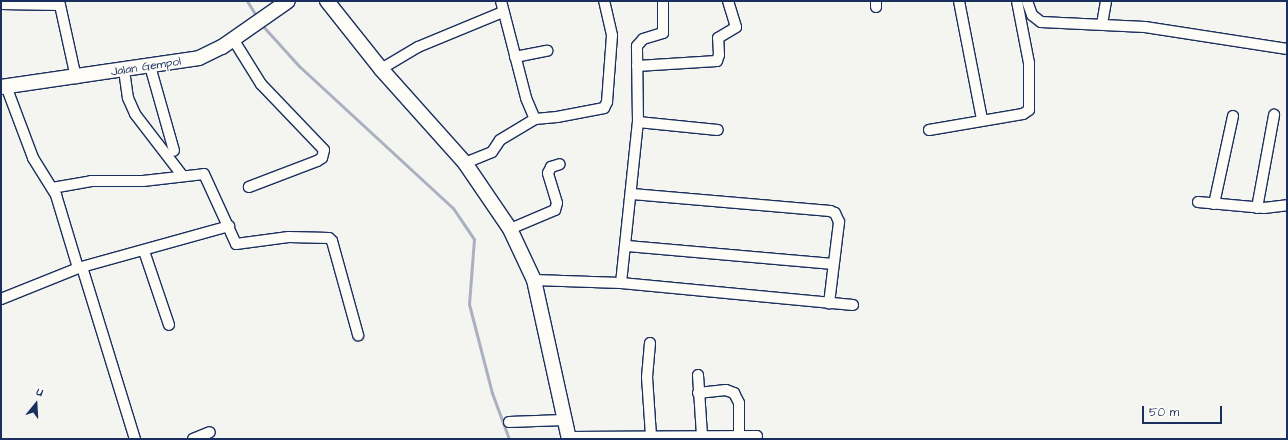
<!DOCTYPE html>
<style>
body{margin:0}
#map{position:relative;width:1288px;height:440px;overflow:hidden;background:#f4f4f1;font-family:"Architects Daughter",sans-serif}
div>[style]{position:absolute}
.stream>*{height:3px;margin:-1.5px;padding:0 1.5px;transform-origin:1.5px;border-radius:1.5px;background:#aab0bf}
.roads{filter:drop-shadow(1px 0 #1b2f5e) drop-shadow(-1px 0 #1b2f5e) drop-shadow(0 1px #1b2f5e) drop-shadow(0 -1px #1b2f5e)}
.street>*{height:10px;margin:-5px;padding:0 5px;transform-origin:5px;border-radius:5px;background:#fdfcf7}
.secondary>*{height:14px;margin:-7px;padding:0 7px;transform-origin:7px;border-radius:7px;background:#fdfcf7}
span{translate:-50% -50%;white-space:nowrap;text-align:center;line-height:1.15;-webkit-text-stroke:3px #fdfcf7;paint-order:stroke}
.street-label{font-size:12px;color:#1b2f5e}
.frame{position:absolute;inset:0;border:2px solid #1b2f5e;pointer-events:none}
.north{position:absolute;left:16px;top:384px;width:40px;height:40px;-webkit-text-stroke:3px #fdfcf7;paint-order:stroke;rotate:18deg;font-size:11px;font-weight:700;line-height:16px;text-align:center;color:#1b2f5e}
.north::after{content:'';display:block;margin:auto;width:14px;height:18px;background:#1b2f5e;clip-path:polygon(50% 0,100% 100%,50% 72%,0 100%)}
.scale{position:absolute;left:1142px;top:406px;width:80px;height:18px;box-sizing:border-box;border:2px solid #1b2f5e;border-top:0;padding-left:5px;font-size:12px;line-height:14px;white-space:nowrap;color:#1b2f5e;-webkit-text-stroke:3px #fdfcf7;paint-order:stroke}
</style>
<div id="map">
<div class="stream">
<i style="left:247px;top:1px;width:19px;rotate:58deg"></i>
<i style="left:261px;top:24px;width:57px;rotate:47.9deg"></i>
<i style="left:299px;top:66px;width:209px;rotate:42.7deg"></i>
<i style="left:453px;top:208px;width:37px;rotate:56deg"></i>
<i style="left:474px;top:239px;width:65px;rotate:94.4deg"></i>
<i style="left:469px;top:304px;width:92px;rotate:75.5deg"></i>
<i style="left:492px;top:393px;width:49px;rotate:69.7deg"></i>
</div>
<div class="roads">
<div class="street">
<i style="left:501px;top:1px;width:100px;rotate:75.5deg"></i>
<i style="left:526px;top:98px;width:23px;rotate:67deg"></i>
<i style="left:876px;top:1px;width:6px;rotate:90deg"></i>
<i style="left:959px;top:1px;width:120px;rotate:79deg"></i>
<i style="left:1027px;top:1px;width:15px;rotate:70deg"></i>
<i style="left:1032px;top:15px;width:11px;rotate:38deg"></i>
<i style="left:1041px;top:22px;width:104px;rotate:2.8deg"></i>
<i style="left:1145px;top:27px;width:144px;rotate:8.8deg"></i>
<i style="left:1px;top:4px;width:59px;rotate:1deg"></i>
<i style="left:60px;top:5px;width:75px;rotate:77.6deg"></i>
<i style="left:1102px;top:24px;width:23px;rotate:-80deg"></i>
<i style="left:233px;top:39px;width:53px;rotate:58.1deg"></i>
<i style="left:261px;top:84px;width:91px;rotate:46.3deg"></i>
<i style="left:324px;top:150px;width:8px;rotate:104deg"></i>
<i style="left:322px;top:158px;width:6px;rotate:149deg"></i>
<i style="left:317px;top:161px;width:73px;rotate:159.1deg"></i>
<i style="left:515px;top:57px;width:33px;rotate:-11deg"></i>
<i style="left:150px;top:66px;width:88px;rotate:74.2deg"></i>
<i style="left:637px;top:66px;width:80px;rotate:-3.6deg"></i>
<i style="left:717px;top:61px;width:6px;rotate:-72deg"></i>
<i style="left:719px;top:55px;width:17px;rotate:-93deg"></i>
<i style="left:718px;top:38px;width:21px;rotate:-31deg"></i>
<i style="left:736px;top:27px;width:27px;rotate:-107deg"></i>
<i style="left:381px;top:69px;width:43px;rotate:-30.7deg"></i>
<i style="left:418px;top:47px;width:92px;rotate:-22.4deg"></i>
<i style="left:124px;top:70px;width:28px;rotate:82deg"></i>
<i style="left:128px;top:98px;width:17px;rotate:66deg"></i>
<i style="left:135px;top:114px;width:77px;rotate:52.4deg"></i>
<i style="left:6px;top:86px;width:77px;rotate:69.4deg"></i>
<i style="left:33px;top:158px;width:44px;rotate:58.1deg"></i>
<i style="left:56px;top:195px;width:76px;rotate:73.2deg"></i>
<i style="left:638px;top:122px;width:80px;rotate:5.7deg"></i>
<i style="left:929px;top:130px;width:95px;rotate:-9.7deg"></i>
<i style="left:1023px;top:114px;width:7px;rotate:-34deg"></i>
<i style="left:1029px;top:110px;width:47px;rotate:-90deg"></i>
<i style="left:1029px;top:63px;width:63px;rotate:-101deg"></i>
<i style="left:465px;top:163px;width:29px;rotate:-22deg"></i>
<i style="left:492px;top:152px;width:14px;rotate:-56deg"></i>
<i style="left:500px;top:140px;width:41px;rotate:-31deg"></i>
<i style="left:535px;top:119px;width:22px;rotate:-5deg"></i>
<i style="left:557px;top:117px;width:48px;rotate:-10.8deg"></i>
<i style="left:604px;top:108px;width:7px;rotate:-63deg"></i>
<i style="left:607px;top:102px;width:67px;rotate:-85.7deg"></i>
<i style="left:612px;top:35px;width:35px;rotate:-103deg"></i>
<i style="left:52px;top:188px;width:40px;rotate:-10deg"></i>
<i style="left:91px;top:181px;width:52px"></i>
<i style="left:143px;top:181px;width:61px;rotate:-6.5deg"></i>
<i style="left:204px;top:174px;width:77px;rotate:65.4deg"></i>
<i style="left:236px;top:244px;width:53px;rotate:-7.5deg"></i>
<i style="left:289px;top:237px;width:40px;rotate:1.4deg"></i>
<i style="left:329px;top:238px;width:4px;rotate:45deg"></i>
<i style="left:332px;top:241px;width:98px;rotate:74.5deg"></i>
<i style="left:632px;top:194px;width:199px;rotate:4.9deg"></i>
<i style="left:830px;top:211px;width:5px;rotate:22deg"></i>
<i style="left:835px;top:213px;width:10px;rotate:66deg"></i>
<i style="left:839px;top:222px;width:82px;rotate:97deg"></i>
<i style="left:1198px;top:202px;width:66px;rotate:5.2deg"></i>
<i style="left:1264px;top:208px;width:23px;rotate:-7deg"></i>
<i style="left:1214px;top:204px;width:90px;rotate:-77.8deg"></i>
<i style="left:1257px;top:208px;width:95px;rotate:-79.6deg"></i>
<i style="left:510px;top:229px;width:49px;rotate:-22.9deg"></i>
<i style="left:555px;top:210px;width:7px;rotate:-74deg"></i>
<i style="left:557px;top:203px;width:31px;rotate:-107deg"></i>
<i style="left:548px;top:173px;width:7px;rotate:-63deg"></i>
<i style="left:551px;top:167px;width:9px;rotate:-18deg"></i>
<i style="left:627px;top:246px;width:207px;rotate:5deg"></i>
<i style="left:144px;top:251px;width:78px;rotate:71.3deg"></i>
<i style="left:82px;top:267px;width:180px;rotate:72.9deg"></i>
<i style="left:534px;top:280px;width:87px;rotate:2deg"></i>
<i style="left:621px;top:283px;width:233px;rotate:5.4deg"></i>
<i style="left:621px;top:283px;width:162px;rotate:-84deg"></i>
<i style="left:638px;top:122px;width:76px;rotate:-90.8deg"></i>
<i style="left:637px;top:46px;width:9px;rotate:-49deg"></i>
<i style="left:643px;top:39px;width:21px;rotate:-17deg"></i>
<i style="left:663px;top:33px;width:32px;rotate:-90deg"></i>
<i style="left:1px;top:299px;width:83px;rotate:-21.9deg"></i>
<i style="left:78px;top:268px;width:157px;rotate:-15.5deg"></i>
<i style="left:650px;top:343px;width:34px;rotate:95deg"></i>
<i style="left:647px;top:377px;width:59px;rotate:86.1deg"></i>
<i style="left:698px;top:375px;width:61px;rotate:86.2deg"></i>
<i style="left:698px;top:393px;width:28px;rotate:-6deg"></i>
<i style="left:726px;top:390px;width:9px;rotate:21deg"></i>
<i style="left:734px;top:393px;width:11px;rotate:63deg"></i>
<i style="left:739px;top:403px;width:33px;rotate:90deg"></i>
<i style="left:509px;top:422px;width:55px;rotate:-2.1deg"></i>
<i style="left:569px;top:437px;width:188px;rotate:-0.3deg"></i>
<i style="left:193px;top:439px;width:18px;rotate:-22deg"></i>
</div>
<div class="secondary">
<i style="left:327px;top:1px;width:87px;rotate:51.5deg"></i>
<i style="left:381px;top:69px;width:126px;rotate:48.2deg"></i>
<i style="left:465px;top:163px;width:80px;rotate:55.7deg"></i>
<i style="left:510px;top:229px;width:56px;rotate:64.8deg"></i>
<i style="left:534px;top:280px;width:163px;rotate:77.6deg"></i>
<i style="left:1px;top:87px;width:200px;rotate:-8.3deg"></i>
<i style="left:199px;top:58px;width:25px;rotate:-26deg"></i>
<i style="left:222px;top:47px;width:80px;rotate:-34.9deg"></i>
</div>
</div>
<div class="street-label">
<span style="left:146px;top:67px;rotate:-9deg">Jalan Gempol</span>
</div>
<div class="frame"></div>
<div class="north">U</div>
<div class="scale">50 m</div>
</div>
